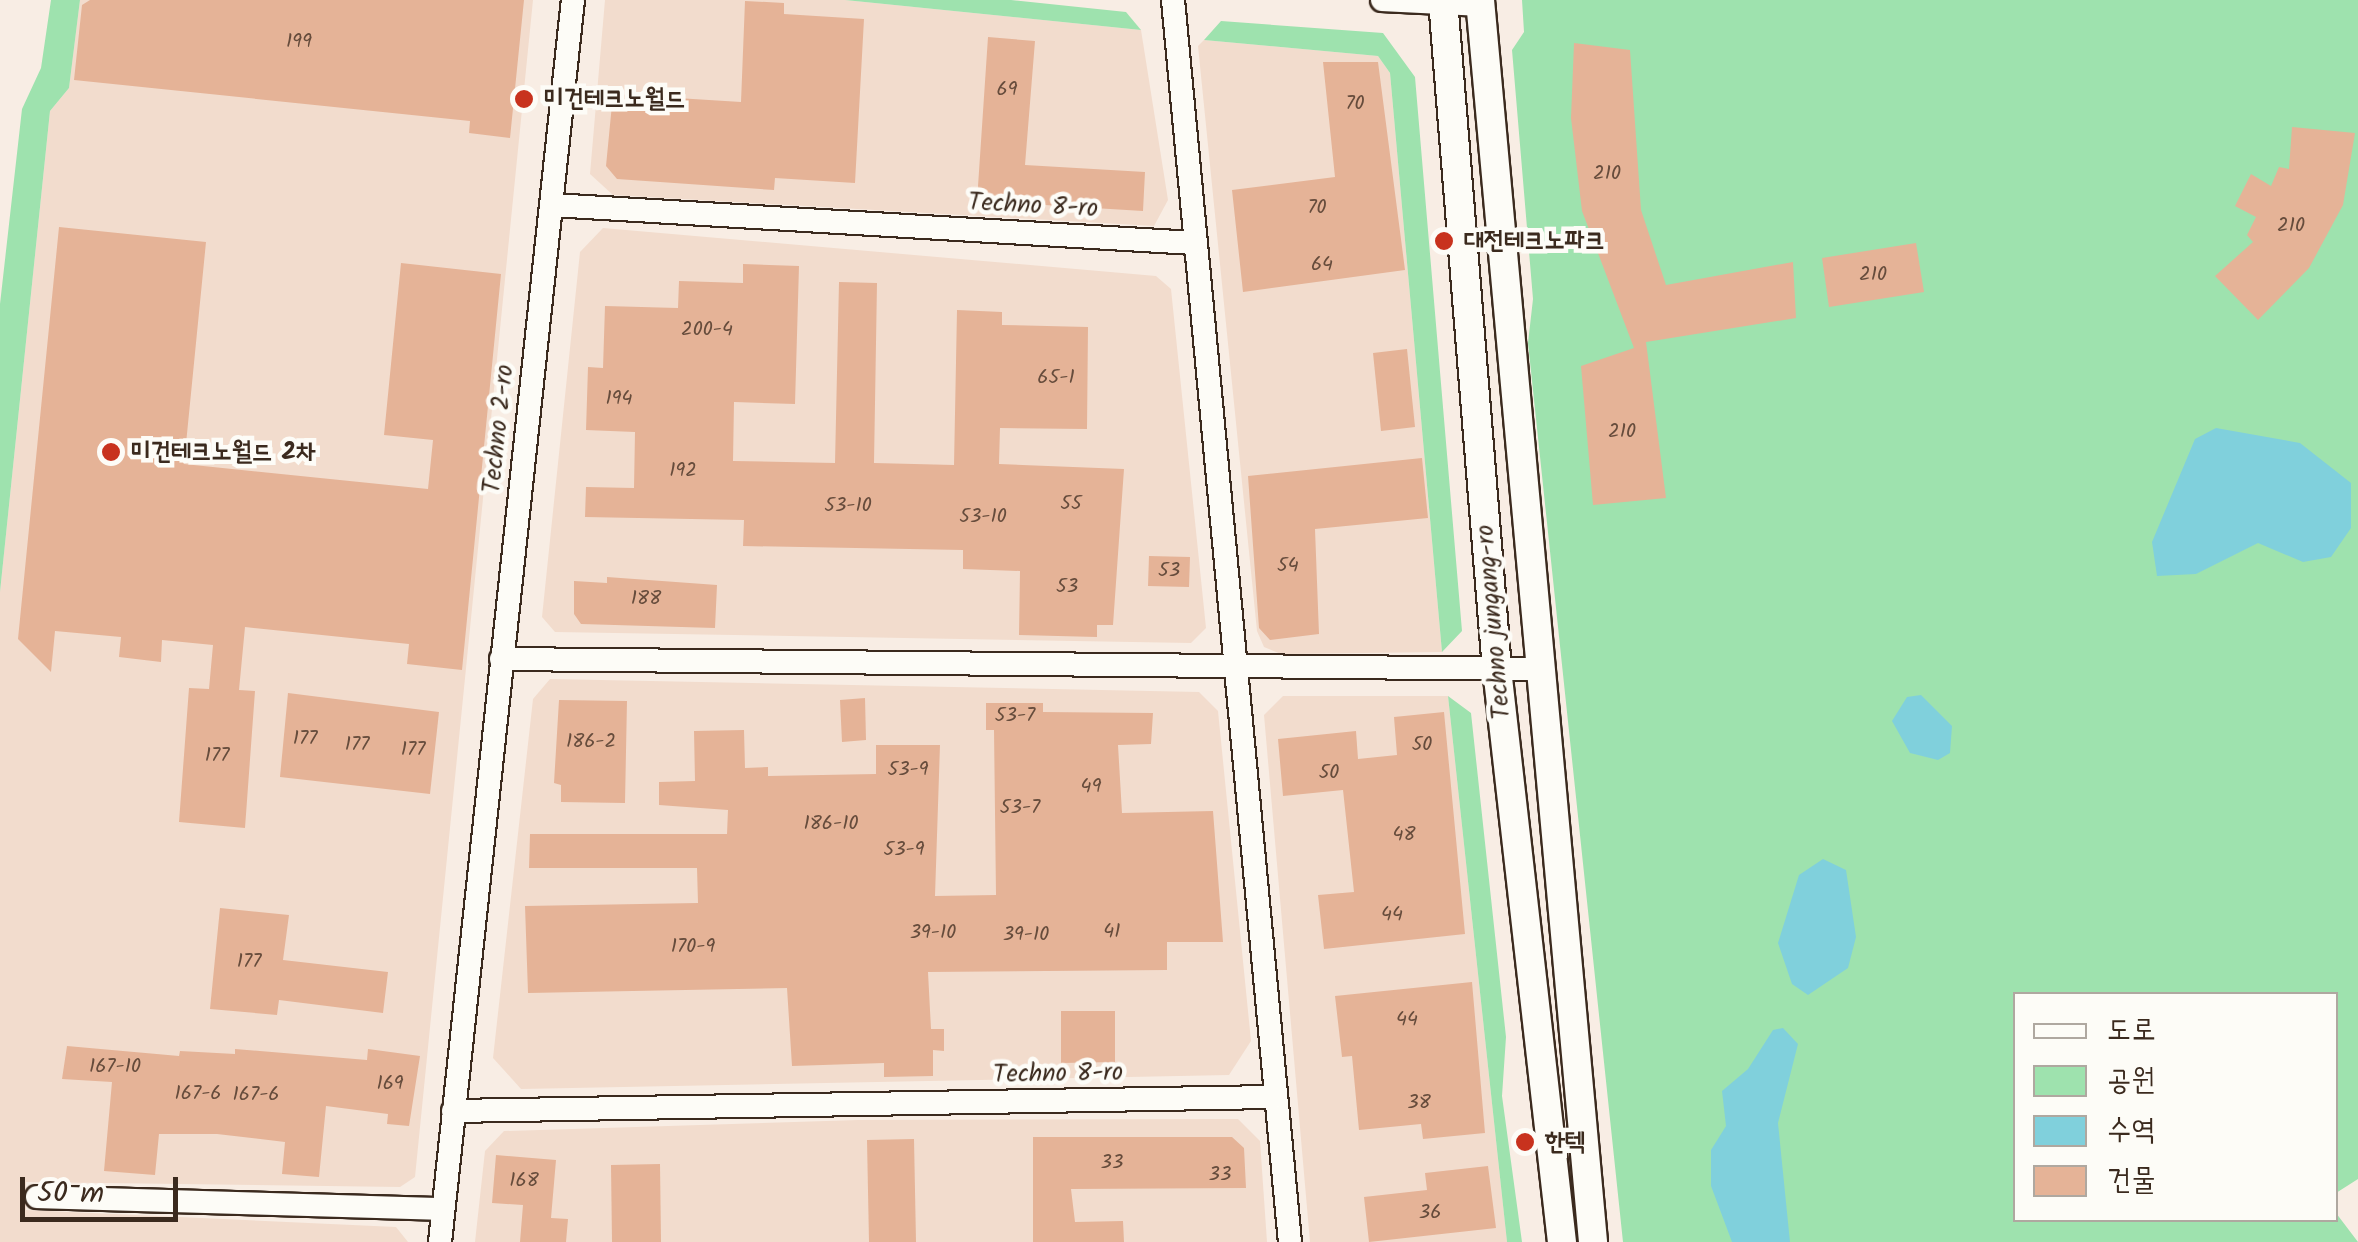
<!DOCTYPE html>
<meta charset="utf-8">
<style>
body{margin:0}
#map{position:relative;width:2358px;height:1242px;overflow:hidden;background:#f8ede4;font-family:Kalam,"Poor Story",sans-serif}
div>[style]{position:absolute}
.built>*{inset:0;background:#f2dccd}
.green>*{inset:0;background:#9ee2ae}
.water>*{inset:0;background:#80d0dc}
.building>*{inset:0;background:#e5b397}
.roads{filter:drop-shadow(2px 0 #3b2a1e) drop-shadow(-2px 0 #3b2a1e) drop-shadow(0 2px #3b2a1e) drop-shadow(0 -2px #3b2a1e)}
.minor>*{height:22px;margin:-11px;padding:0 11px;transform-origin:11px;border-radius:11px;background:#fdfcf7}
.major>*{height:28px;margin:-14px;padding:0 14px;transform-origin:14px;border-radius:14px;background:#fdfcf7}
.dots>*{width:28px;height:28px;translate:-50% -50%;box-sizing:border-box;border:5px solid #fdfcf7;border-radius:50%}
span{translate:-50% -50%;white-space:nowrap;text-align:center;line-height:1.15;-webkit-text-stroke:9px #fdfcf7;paint-order:stroke}
.number-label{font-size:20px;color:#664c3c}
.number-label span{-webkit-text-stroke-width:0}
.poi-label{font-size:25px;color:#3b2a1e;font-weight:700}
.left{translate:0 -50%;text-align:left}
.street-label{font-size:25px;color:#3b2a1e}
.legend{position:absolute;left:2013px;top:992px;width:325px;height:230px;box-sizing:border-box;background:#fdfcf7;border:2px solid #afa8a0;margin:0;padding:12px 18px;list-style:none;font-size:30px;color:#3b2a1e}
.legend li{display:flex;align-items:center;gap:20px;height:50px}
.legend b{width:50px;border:2px solid #afa8a0}
.scale{position:absolute;left:20px;top:1177px;width:158px;height:45px;box-sizing:border-box;border:5px solid #3b2a1e;border-top:0;padding-left:12px;font-size:30px;line-height:35px;white-space:nowrap;color:#3b2a1e;-webkit-text-stroke:8px #fdfcf7;paint-order:stroke}
</style>
<div id="map">
<div class="built">
<i style="clip-path:polygon(80px 0,533px 0,415px 1177px,400px 1187px,26px 1182px,26px 1210px,396px 1227px,408px 1242px,0 1242px,0 592px,50px 111px,69px 88px)"></i>
<i style="clip-path:polygon(605px 0,845px 0,1141px 30px,1168px 200px,1154px 226px,613px 195px,590px 174px)"></i>
<i style="clip-path:polygon(1204px 40px,1378px 56px,1390px 73px,1442px 652px,1281px 654px,1264px 647px,1257px 631px,1198px 46px)"></i>
<i style="clip-path:polygon(603px 228px,1156px 276px,1171px 289px,1206px 628px,1191px 643px,555px 632px,542px 617px,580px 252px)"></i>
<i style="clip-path:polygon(550px 679px,1199px 692px,1218px 711px,1251px 1041px,1229px 1075px,521px 1089px,493px 1058px,533px 699px)"></i>
<i style="clip-path:polygon(1283px 696px,1448px 696px,1507px 1242px,1310px 1242px,1264px 715px)"></i>
<i style="clip-path:polygon(1238px 1119px,1260px 1141px,1267px 1242px,475px 1242px,485px 1151px,504px 1131px,858px 1120px)"></i>
</div>
<div class="green">
<i style="clip-path:polygon(51px 0,80px 0,69px 88px,50px 111px,0 592px,0 304px,22px 109px,41px 68px)"></i>
<i style="clip-path:polygon(845px 0,1011px 0,1126px 12px,1141px 30px)"></i>
<i style="clip-path:polygon(1522px 0,2358px 0,2358px 1179px,2336px 1193px,2336px 994px,2016px 994px,2016px 1220px,2336px 1220px,2336px 1213px,2358px 1242px,1623px 1242px,1528px 343px,1533px 299px,1512px 50px,1524px 32px)"></i>
<i style="clip-path:polygon(1221px 21px,1383px 33px,1415px 77px,1462px 631px,1442px 652px,1390px 73px,1378px 56px,1204px 40px)"></i>
<i style="clip-path:polygon(1448px 696px,1471px 713px,1506px 1037px,1502px 1096px,1522px 1242px,1507px 1242px)"></i>
</div>
<div class="water">
<i style="clip-path:polygon(2216px 428px,2300px 443px,2351px 483px,2351px 528px,2331px 557px,2303px 562px,2258px 543px,2196px 574px,2157px 576px,2152px 542px,2195px 439px)"></i>
<i style="clip-path:polygon(1921px 695px,1952px 726px,1950px 753px,1938px 760px,1910px 753px,1892px 721px,1907px 697px)"></i>
<i style="clip-path:polygon(1823px 859px,1846px 870px,1856px 937px,1848px 968px,1808px 995px,1792px 984px,1778px 943px,1799px 875px)"></i>
<i style="clip-path:polygon(1783px 1028px,1798px 1044px,1778px 1123px,1790px 1242px,1732px 1242px,1711px 1186px,1711px 1150px,1726px 1126px,1722px 1091px,1748px 1069px,1773px 1030px)"></i>
</div>
<div class="building">
<i style="clip-path:polygon(90px 0,524px 0,510px 138px,469px 133px,470px 121px,74px 80px,82px 5px)"></i>
<i style="clip-path:polygon(745px 1px,784px 3px,784px 14px,864px 19px,855px 183px,775px 178px,774px 190px,617px 179px,606px 166px,613px 94px,741px 102px)"></i>
<i style="clip-path:polygon(988px 37px,1035px 41px,1025px 165px,1145px 172px,1143px 211px,977px 201px)"></i>
<i style="clip-path:polygon(1574px 43px,1630px 50px,1641px 210px,1666px 285px,1793px 262px,1796px 318px,1646px 342px,1666px 498px,1593px 505px,1581px 366px,1634px 348px,1582px 211px,1571px 118px)"></i>
<i style="clip-path:polygon(1323px 62px,1378px 62px,1405px 270px,1243px 292px,1232px 190px,1335px 177px)"></i>
<i style="clip-path:polygon(2292px 127px,2355px 133px,2343px 205px,2309px 268px,2258px 320px,2215px 276px,2253px 242px,2247px 235px,2256px 217px,2235px 206px,2251px 174px,2271px 186px,2279px 167px,2289px 169px)"></i>
<i style="clip-path:polygon(59px 227px,206px 242px,184px 464px,428px 489px,433px 440px,384px 435px,401px 263px,501px 274px,462px 670px,407px 664px,409px 644px,245px 627px,239px 690px,255px 691px,245px 828px,179px 822px,189px 688px,209px 689px,213px 645px,162px 640px,161px 662px,119px 657px,121px 637px,55px 631px,51px 672px,18px 639px)"></i>
<i style="clip-path:polygon(1916px 243px,1924px 292px,1829px 307px,1822px 258px)"></i>
<i style="clip-path:polygon(743px 264px,799px 266px,795px 404px,734px 402px,733px 461px,835px 463px,839px 282px,877px 283px,874px 463px,954px 465px,957px 310px,1002px 312px,1002px 325px,1088px 327px,1087px 429px,1000px 428px,999px 464px,1124px 469px,1113px 625px,1097px 625px,1097px 637px,1019px 635px,1020px 571px,963px 569px,963px 550px,743px 546px,744px 520px,585px 517px,586px 487px,634px 488px,635px 432px,586px 430px,588px 367px,603px 368px,605px 306px,678px 308px,679px 281px,743px 283px)"></i>
<i style="clip-path:polygon(1407px 349px,1415px 427px,1381px 431px,1373px 353px)"></i>
<i style="clip-path:polygon(1422px 458px,1428px 518px,1315px 529px,1319px 634px,1270px 640px,1259px 628px,1248px 476px)"></i>
<i style="clip-path:polygon(1149px 556px,1190px 557px,1189px 587px,1148px 586px)"></i>
<i style="clip-path:polygon(607px 577px,717px 585px,715px 628px,581px 624px,574px 614px,574px 581px,607px 583px)"></i>
<i style="clip-path:polygon(288px 693px,439px 712px,430px 794px,280px 777px)"></i>
<i style="clip-path:polygon(865px 698px,866px 740px,842px 742px,840px 700px)"></i>
<i style="clip-path:polygon(559px 700px,627px 701px,625px 803px,561px 802px,561px 785px,554px 783px)"></i>
<i style="clip-path:polygon(986px 703px,1043px 703px,1043px 712px,1153px 713px,1151px 744px,1118px 745px,1122px 813px,1213px 811px,1223px 942px,1167px 942px,1167px 970px,928px 972px,931px 1029px,944px 1029px,944px 1051px,933px 1050px,933px 1076px,884px 1077px,884px 1063px,792px 1066px,787px 988px,528px 993px,525px 906px,698px 903px,697px 868px,529px 868px,530px 834px,727px 834px,728px 810px,659px 805px,659px 782px,695px 781px,694px 731px,744px 730px,745px 768px,768px 767px,768px 776px,876px 774px,876px 745px,940px 745px,935px 896px,996px 895px,994px 730px,986px 730px)"></i>
<i style="clip-path:polygon(1444px 712px,1465px 934px,1324px 949px,1318px 895px,1354px 892px,1343px 790px,1283px 796px,1278px 739px,1356px 731px,1358px 759px,1397px 755px,1394px 717px)"></i>
<i style="clip-path:polygon(220px 908px,289px 915px,283px 960px,388px 972px,383px 1013px,279px 1000px,277px 1015px,210px 1009px)"></i>
<i style="clip-path:polygon(1472px 982px,1485px 1133px,1423px 1139px,1421px 1124px,1359px 1130px,1352px 1056px,1342px 1057px,1335px 996px)"></i>
<i style="clip-path:polygon(1061px 1011px,1115px 1011px,1115px 1062px,1061px 1063px)"></i>
<i style="clip-path:polygon(67px 1046px,179px 1056px,180px 1051px,235px 1054px,235px 1049px,367px 1060px,368px 1049px,420px 1056px,409px 1126px,387px 1124px,388px 1114px,326px 1106px,319px 1177px,282px 1174px,285px 1142px,217px 1134px,159px 1134px,155px 1175px,104px 1171px,112px 1082px,62px 1079px)"></i>
<i style="clip-path:polygon(1033px 1137px,1232px 1137px,1244px 1148px,1246px 1188px,1071px 1189px,1075px 1222px,1123px 1221px,1124px 1242px,1033px 1242px)"></i>
<i style="clip-path:polygon(914px 1139px,916px 1242px,869px 1242px,867px 1140px)"></i>
<i style="clip-path:polygon(496px 1155px,556px 1160px,551px 1218px,568px 1219px,566px 1242px,520px 1242px,523px 1205px,492px 1203px)"></i>
<i style="clip-path:polygon(660px 1164px,661px 1242px,612px 1242px,611px 1165px)"></i>
<i style="clip-path:polygon(1488px 1166px,1496px 1228px,1369px 1242px,1364px 1197px,1427px 1190px,1425px 1173px)"></i>
</div>
<div class="roads">
<div class="minor">
<i style="left:1173px;top:0;width:1247px;rotate:84.62deg"></i>
<i style="left:1382px;top:0;width:99px;rotate:2.9deg"></i>
<i style="left:552px;top:205px;width:642px;rotate:3.39deg"></i>
<i style="left:501px;top:659px;width:1037px;rotate:0.55deg"></i>
<i style="left:453px;top:1111px;width:821px;rotate:-0.98deg"></i>
<i style="left:37px;top:1197px;width:406px;rotate:1.7deg"></i>
<i style="left:440px;top:1242px;width:1249px;rotate:-83.89deg"></i>
</div>
<div class="major">
<i style="left:1443px;top:0;width:671px;rotate:85.39deg"></i>
<i style="left:1497px;top:669px;width:577px;rotate:83.53deg"></i>
<i style="left:1480px;top:0;width:1247px;rotate:84.8deg"></i>
</div>
</div>
<div class="dots">
<i style="left:524px;top:99px;background:#c8321e"></i>
<i style="left:1444px;top:241px;background:#c8321e"></i>
<i style="left:111px;top:452px;background:#c8321e"></i>
<i style="left:1525px;top:1142px;background:#c8321e"></i>
</div>
<div class="number-label">
<span style="left:299px;top:42px">199</span>
<span style="left:1007px;top:90px">69</span>
<span style="left:1355px;top:104px">70</span>
<span style="left:1607px;top:174px">210</span>
<span style="left:1317px;top:208px">70</span>
<span style="left:2291px;top:226px">210</span>
<span style="left:1322px;top:265px">64</span>
<span style="left:1873px;top:275px">210</span>
<span style="left:707px;top:330px">200-4</span>
<span style="left:1056px;top:378px">65-1</span>
<span style="left:619px;top:399px">194</span>
<span style="left:1622px;top:432px">210</span>
<span style="left:683px;top:471px">192</span>
<span style="left:1071px;top:504px">55</span>
<span style="left:848px;top:506px">53-10</span>
<span style="left:983px;top:517px">53-10</span>
<span style="left:1288px;top:566px">54</span>
<span style="left:1169px;top:571px">53</span>
<span style="left:1067px;top:587px">53</span>
<span style="left:646px;top:599px">188</span>
<span style="left:1015px;top:716px">53-7</span>
<span style="left:305px;top:739px">177</span>
<span style="left:591px;top:742px">186-2</span>
<span style="left:357px;top:745px">177</span>
<span style="left:1422px;top:745px">50</span>
<span style="left:413px;top:750px">177</span>
<span style="left:217px;top:756px">177</span>
<span style="left:908px;top:770px">53-9</span>
<span style="left:1329px;top:773px">50</span>
<span style="left:1091px;top:787px">49</span>
<span style="left:1020px;top:808px">53-7</span>
<span style="left:831px;top:824px">186-10</span>
<span style="left:1404px;top:835px">48</span>
<span style="left:904px;top:850px">53-9</span>
<span style="left:1392px;top:915px">44</span>
<span style="left:1112px;top:932px">41</span>
<span style="left:933px;top:933px">39-10</span>
<span style="left:1026px;top:935px">39-10</span>
<span style="left:693px;top:947px">170-9</span>
<span style="left:249px;top:962px">177</span>
<span style="left:1407px;top:1020px">44</span>
<span style="left:115px;top:1067px">167-10</span>
<span style="left:390px;top:1084px">169</span>
<span style="left:198px;top:1094px">167-6</span>
<span style="left:256px;top:1095px">167-6</span>
<span style="left:1419px;top:1103px">38</span>
<span style="left:1112px;top:1163px">33</span>
<span style="left:1220px;top:1175px">33</span>
<span style="left:524px;top:1181px">168</span>
<span style="left:1430px;top:1213px">36</span>
</div>
<div class="poi-label">
<span class="left" style="left:544px;top:99px">미건테크노월드</span>
<span class="left" style="left:1464px;top:241px">대전테크노파크</span>
<span class="left" style="left:131px;top:452px">미건테크노월드 2차</span>
<span class="left" style="left:1545px;top:1142px">한텍</span>
</div>
<div class="street-label">
<span style="left:1033px;top:206px;rotate:3deg">Techno 8-ro</span>
<span style="left:499px;top:429px;rotate:-84deg">Techno 2-ro</span>
<span style="left:1494px;top:622px;rotate:-95deg">Techno jungang-ro</span>
<span style="left:1058px;top:1074px;rotate:-1deg">Techno 8-ro</span>
</div>
<ul class="legend">
<li><b style="height:12px;background:#fdfcf7"></b>도로</li>
<li><b style="height:28px;background:#9ee2ae"></b>공원</li>
<li><b style="height:28px;background:#80d0dc"></b>수역</li>
<li><b style="height:28px;background:#e5b397"></b>건물</li>
</ul>
<div class="scale">50 m</div>
</div>
